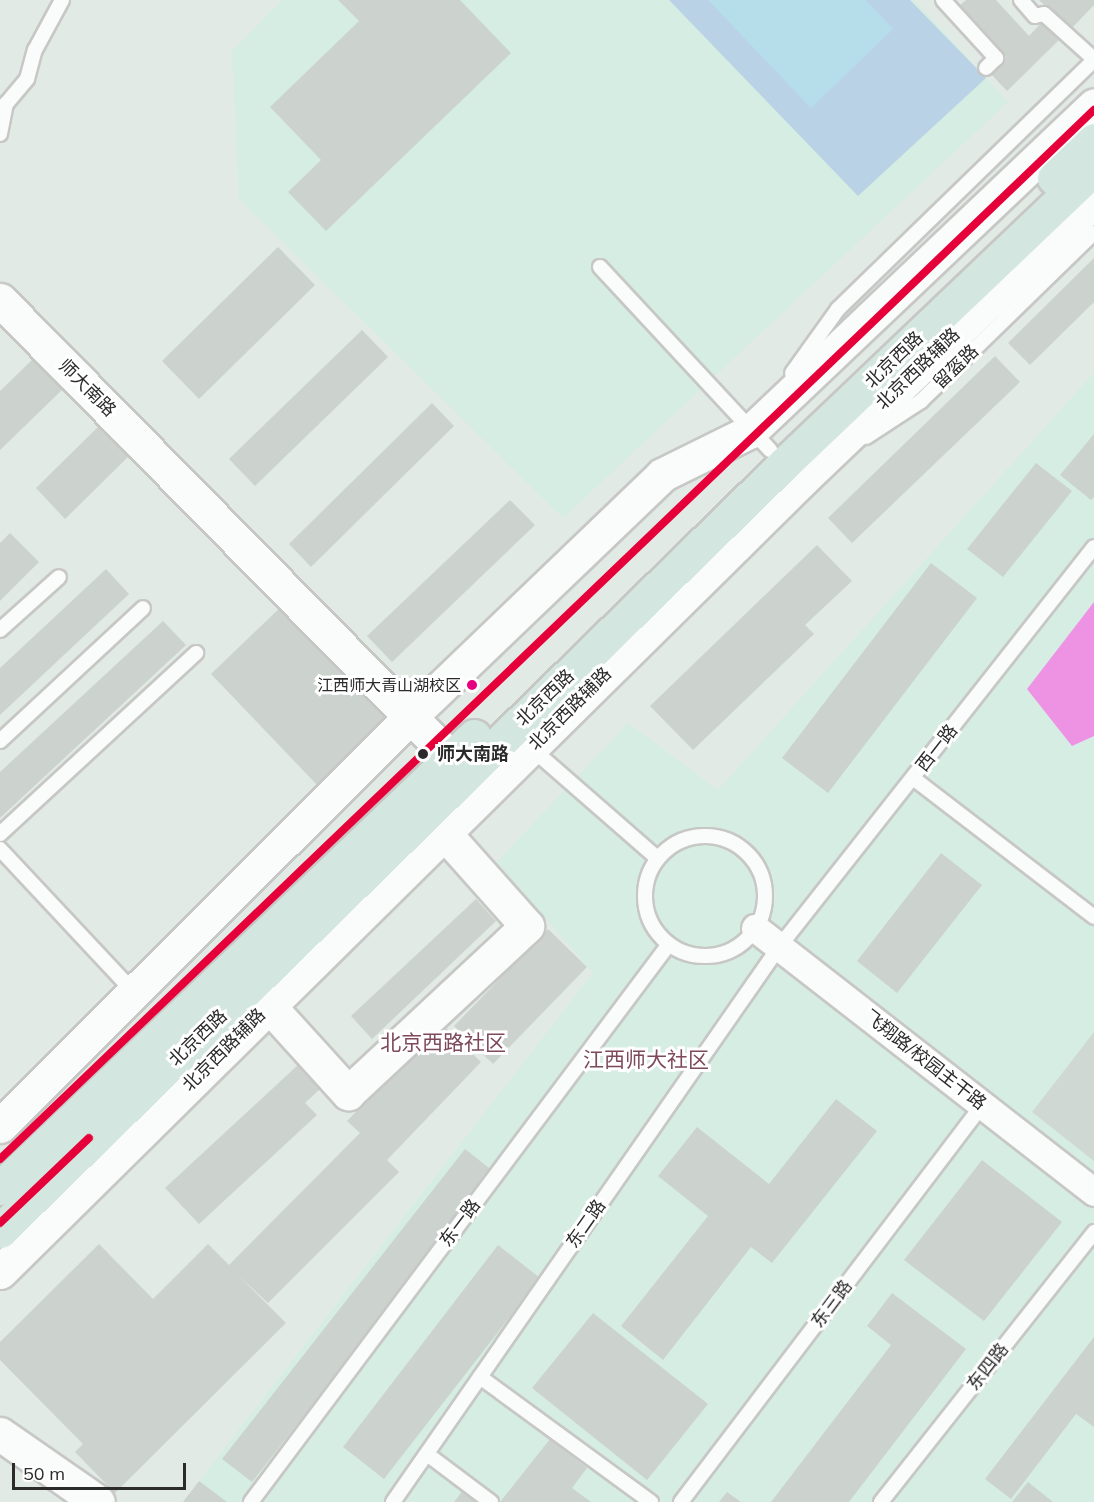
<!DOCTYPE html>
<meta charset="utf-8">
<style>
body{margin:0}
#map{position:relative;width:1094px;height:1502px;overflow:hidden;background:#e1eae5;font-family:Mulish,"Noto Sans SC",sans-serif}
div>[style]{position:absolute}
.education>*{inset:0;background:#d5ede2}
.green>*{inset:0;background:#b9d2e6}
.pitch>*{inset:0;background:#b6deea}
.plaza>*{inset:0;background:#d0d8d3}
.water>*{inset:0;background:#ee92e4}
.building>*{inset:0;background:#ccd3cf}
.roads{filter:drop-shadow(2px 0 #c7c7c6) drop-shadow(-2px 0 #c7c7c6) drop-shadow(0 2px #c7c7c6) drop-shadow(0 -2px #c7c7c6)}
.service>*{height:14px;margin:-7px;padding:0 7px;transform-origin:7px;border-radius:7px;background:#fafcfb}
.service>.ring{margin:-7px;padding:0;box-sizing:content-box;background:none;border:14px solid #fafcfb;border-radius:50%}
.minor>*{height:27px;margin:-13.5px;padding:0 13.5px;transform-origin:13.5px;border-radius:13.5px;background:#fafcfb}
.tertiary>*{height:33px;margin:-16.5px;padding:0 16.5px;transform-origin:16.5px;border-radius:16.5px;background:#fafcfb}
.secondary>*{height:33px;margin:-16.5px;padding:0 16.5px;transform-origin:16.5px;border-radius:16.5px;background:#fafcfb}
.primary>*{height:33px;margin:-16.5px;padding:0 16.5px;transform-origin:16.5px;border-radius:16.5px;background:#d3e7e0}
.metro-1>*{height:8px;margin:-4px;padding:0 4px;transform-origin:4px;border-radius:4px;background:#e60039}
.dots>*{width:16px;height:16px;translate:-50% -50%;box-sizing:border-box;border:3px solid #fff;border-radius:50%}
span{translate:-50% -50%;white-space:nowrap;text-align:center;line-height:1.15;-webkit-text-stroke:6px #fff;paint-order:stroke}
.bus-label{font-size:16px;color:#2b2b2b}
.right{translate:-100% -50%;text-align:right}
.street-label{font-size:18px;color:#2b2b2b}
.stop-label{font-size:18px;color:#2b2b2b;font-weight:700}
.left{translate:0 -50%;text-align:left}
.quarter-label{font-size:21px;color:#7e4a5b}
.scale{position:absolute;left:12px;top:1463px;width:174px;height:27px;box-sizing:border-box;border:3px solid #2b2b2b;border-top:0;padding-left:8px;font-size:18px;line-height:21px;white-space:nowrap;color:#2b2b2b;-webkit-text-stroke:4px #fff;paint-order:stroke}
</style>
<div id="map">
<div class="education">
<i style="clip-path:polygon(282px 0,914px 0,1008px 102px,563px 518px,239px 199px,232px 51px)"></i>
<i style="clip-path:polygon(1094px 373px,1094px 1502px,183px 1502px,593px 973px,497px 862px,628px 723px,718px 790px)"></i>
</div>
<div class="green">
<i style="clip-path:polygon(669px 0,910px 0,986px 78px,858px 196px)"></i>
</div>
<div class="pitch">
<i style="clip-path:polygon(708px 0,866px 0,893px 29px,811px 108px)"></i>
</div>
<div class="plaza">
<i style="clip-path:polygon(1094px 1032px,1094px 1161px,1032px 1112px)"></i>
</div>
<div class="water">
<i style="clip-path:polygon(1094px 602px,1094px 736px,1072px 746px,1027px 689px)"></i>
</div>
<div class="building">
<i style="clip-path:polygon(338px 0,460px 0,511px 53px,326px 231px,288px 192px,321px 160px,270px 107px,359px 21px)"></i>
<i style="clip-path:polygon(966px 0,996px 0,1029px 36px,1044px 20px,1062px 37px,1007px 91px,990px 73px,1006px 57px,959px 6px)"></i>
<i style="clip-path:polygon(1039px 0,1094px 0,1094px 5px,1070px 30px)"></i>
<i style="clip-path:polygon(278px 247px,315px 285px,199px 399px,162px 361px)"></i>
<i style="clip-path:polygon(1094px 258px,1094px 302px,1030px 365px,1008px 343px)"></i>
<i style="clip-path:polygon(362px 330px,388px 357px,255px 486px,229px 459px)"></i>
<i style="clip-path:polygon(995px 356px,1020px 382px,852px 543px,828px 518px)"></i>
<i style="clip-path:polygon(33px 359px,63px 389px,0 450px,0 391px)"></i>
<i style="clip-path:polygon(432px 403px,454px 426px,311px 567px,289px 544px)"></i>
<i style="clip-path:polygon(99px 426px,129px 456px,65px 519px,36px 488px)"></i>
<i style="clip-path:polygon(1094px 434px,1094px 497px,1091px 500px,1060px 475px)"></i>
<i style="clip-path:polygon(1036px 463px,1072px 491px,1003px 577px,967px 549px)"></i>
<i style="clip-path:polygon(510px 500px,535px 525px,392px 662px,367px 636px)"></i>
<i style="clip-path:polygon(10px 533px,39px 562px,0 601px,0 543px)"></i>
<i style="clip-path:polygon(817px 545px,852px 581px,805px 625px,814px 634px,693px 750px,650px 706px)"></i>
<i style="clip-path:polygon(931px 563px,977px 598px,828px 793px,782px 758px)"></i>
<i style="clip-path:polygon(106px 569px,129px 594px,0 715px,0 668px)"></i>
<i style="clip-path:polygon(284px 604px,392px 717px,319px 787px,211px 674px)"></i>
<i style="clip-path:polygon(163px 621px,186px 645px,0 818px,0 772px)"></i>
<i style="clip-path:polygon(941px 853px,982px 885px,897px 993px,857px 961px)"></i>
<i style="clip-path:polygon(476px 899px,496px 921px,372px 1039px,351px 1016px)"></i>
<i style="clip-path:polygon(548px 929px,587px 967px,493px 1064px,454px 1026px)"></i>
<i style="clip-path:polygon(442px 1024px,481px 1062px,387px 1160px,399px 1172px,268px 1303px,239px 1276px,286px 1323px,115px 1493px,75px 1452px,83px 1444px,0 1360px,0 1342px,99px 1244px,153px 1299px,208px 1244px,229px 1265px,360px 1133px,347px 1121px)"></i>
<i style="clip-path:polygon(299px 1064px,321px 1088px,305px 1103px,317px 1115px,199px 1224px,165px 1188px)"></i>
<i style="clip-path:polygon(836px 1099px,877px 1131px,772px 1263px,751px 1247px,663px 1360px,621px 1326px,708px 1216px,658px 1176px,697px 1127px,769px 1184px)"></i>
<i style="clip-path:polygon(465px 1149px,494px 1172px,252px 1482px,222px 1459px)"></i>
<i style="clip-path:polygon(982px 1160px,1062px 1222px,984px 1321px,904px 1260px)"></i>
<i style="clip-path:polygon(498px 1245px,540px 1278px,384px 1479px,343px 1447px)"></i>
<i style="clip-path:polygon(892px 1293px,966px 1349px,849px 1502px,771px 1502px,891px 1345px,867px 1326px)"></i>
<i style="clip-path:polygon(593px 1313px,708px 1404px,647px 1480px,532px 1388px)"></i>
<i style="clip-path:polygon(1094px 1337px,1094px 1427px,1076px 1414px,1011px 1499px,985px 1479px)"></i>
<i style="clip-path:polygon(550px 1439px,587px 1468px,572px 1488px,591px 1502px,500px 1502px)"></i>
<i style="clip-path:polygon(199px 1481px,227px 1502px,183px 1502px)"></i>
<i style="clip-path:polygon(1028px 1482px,1053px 1502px,1012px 1502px)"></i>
<i style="clip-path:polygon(464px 1489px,480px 1502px,454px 1502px)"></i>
<i style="clip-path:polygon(727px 1492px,741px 1502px,719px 1502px)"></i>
</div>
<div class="roads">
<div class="service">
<i style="left:943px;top:0;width:79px;rotate:47.6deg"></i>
<i style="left:996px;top:58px;width:14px;rotate:135deg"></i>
<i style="left:1021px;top:0;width:21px;rotate:49deg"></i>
<i style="left:1035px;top:16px;width:9px;rotate:-13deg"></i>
<i style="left:1044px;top:14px;width:67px;rotate:42deg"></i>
<i style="left:0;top:134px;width:31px;rotate:-79deg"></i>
<i style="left:6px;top:104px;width:33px;rotate:-50deg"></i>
<i style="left:27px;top:79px;width:30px;rotate:-75deg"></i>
<i style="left:35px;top:50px;width:57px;rotate:-61.6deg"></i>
<i style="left:600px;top:267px;width:250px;rotate:47.1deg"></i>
<i style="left:792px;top:373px;width:79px;rotate:-54.3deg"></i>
<i style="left:838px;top:309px;width:357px;rotate:-44.2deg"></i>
<i style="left:866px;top:437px;width:66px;rotate:-33.2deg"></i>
<i style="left:921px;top:401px;width:241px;rotate:-44.2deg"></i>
<i style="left:0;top:630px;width:79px;rotate:-41.9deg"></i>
<i style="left:0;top:741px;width:195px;rotate:-42.9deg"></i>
<i style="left:531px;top:748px;width:167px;rotate:41.1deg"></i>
<i style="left:913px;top:778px;width:228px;rotate:37.5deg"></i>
<i style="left:0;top:834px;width:267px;rotate:-42.7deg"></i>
<i class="ring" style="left:645px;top:836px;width:106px;height:106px"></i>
<i style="left:0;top:849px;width:196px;rotate:46.9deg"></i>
<i style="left:480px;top:1377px;width:212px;rotate:36.2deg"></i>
<i style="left:427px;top:1454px;width:80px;rotate:36.9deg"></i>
<i style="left:251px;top:1502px;width:697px;rotate:-53.16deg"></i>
<i style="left:393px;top:1502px;width:676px;rotate:-55.18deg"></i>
<i style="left:779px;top:947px;width:509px;rotate:-51.78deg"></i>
<i style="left:681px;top:1502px;width:498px;rotate:-52.8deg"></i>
<i style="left:881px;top:1502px;width:344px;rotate:-51.7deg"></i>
</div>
<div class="minor">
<i style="left:755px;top:928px;width:430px;rotate:37.9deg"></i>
</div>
<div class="tertiary">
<i style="left:0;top:300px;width:643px;rotate:45.44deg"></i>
<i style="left:269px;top:1006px;width:118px;rotate:47.8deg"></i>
<i style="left:348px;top:1093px;width:245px;rotate:-43deg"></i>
<i style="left:527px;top:926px;width:125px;rotate:-131.7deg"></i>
<i style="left:0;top:1434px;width:119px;rotate:34.8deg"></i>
</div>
<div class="secondary">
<i style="left:0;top:1126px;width:579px;rotate:-44.93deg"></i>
<i style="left:410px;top:717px;width:349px;rotate:-43.8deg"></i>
<i style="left:662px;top:475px;width:99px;rotate:-26.3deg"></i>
<i style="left:751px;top:431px;width:473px;rotate:-43.5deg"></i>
<i style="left:0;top:1272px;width:1127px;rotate:-44.64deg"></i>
<i style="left:802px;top:480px;width:404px;rotate:-43.7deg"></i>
</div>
<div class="primary">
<i style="left:1054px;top:178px;width:55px;rotate:-43.5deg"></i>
<i style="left:0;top:1188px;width:655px;rotate:-43.64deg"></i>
<i style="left:0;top:1231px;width:1097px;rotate:-44.37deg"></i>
<i style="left:784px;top:464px;width:428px;rotate:-43.6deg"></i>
</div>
</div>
<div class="metro-1">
<i style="left:0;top:1159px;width:1516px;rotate:-43.8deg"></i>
<i style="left:0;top:1223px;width:123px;rotate:-43.7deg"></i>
</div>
<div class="dots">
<i style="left:472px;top:685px;background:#e5007d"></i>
<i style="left:423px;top:754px;background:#2b2b2b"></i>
</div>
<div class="bus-label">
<span class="right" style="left:461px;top:685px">江西师大青山湖校区</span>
</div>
<div class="street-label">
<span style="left:894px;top:360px;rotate:-44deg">北京西路</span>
<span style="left:956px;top:367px;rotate:-44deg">留盔路</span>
<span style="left:918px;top:369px;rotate:-44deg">北京西路辅路</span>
<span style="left:87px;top:388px;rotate:45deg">师大南路</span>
<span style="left:545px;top:698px;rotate:-44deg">北京西路</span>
<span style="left:570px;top:709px;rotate:-45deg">北京西路辅路</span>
<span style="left:937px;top:748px;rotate:-52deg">西一路</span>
<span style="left:198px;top:1038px;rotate:-44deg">北京西路</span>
<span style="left:224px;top:1050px;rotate:-45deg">北京西路辅路</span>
<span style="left:925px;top:1060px;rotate:38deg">飞翔路/校园主干路</span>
<span style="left:460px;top:1223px;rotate:-53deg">东一路</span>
<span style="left:586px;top:1224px;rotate:-55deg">东二路</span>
<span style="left:832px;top:1304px;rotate:-53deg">东三路</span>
<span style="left:988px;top:1367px;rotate:-52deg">东四路</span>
</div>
<div class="stop-label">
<span class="left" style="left:437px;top:754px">师大南路</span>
</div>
<div class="quarter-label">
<span style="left:443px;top:1042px">北京西路社区</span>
<span style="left:646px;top:1059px">江西师大社区</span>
</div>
<div class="scale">50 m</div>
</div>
